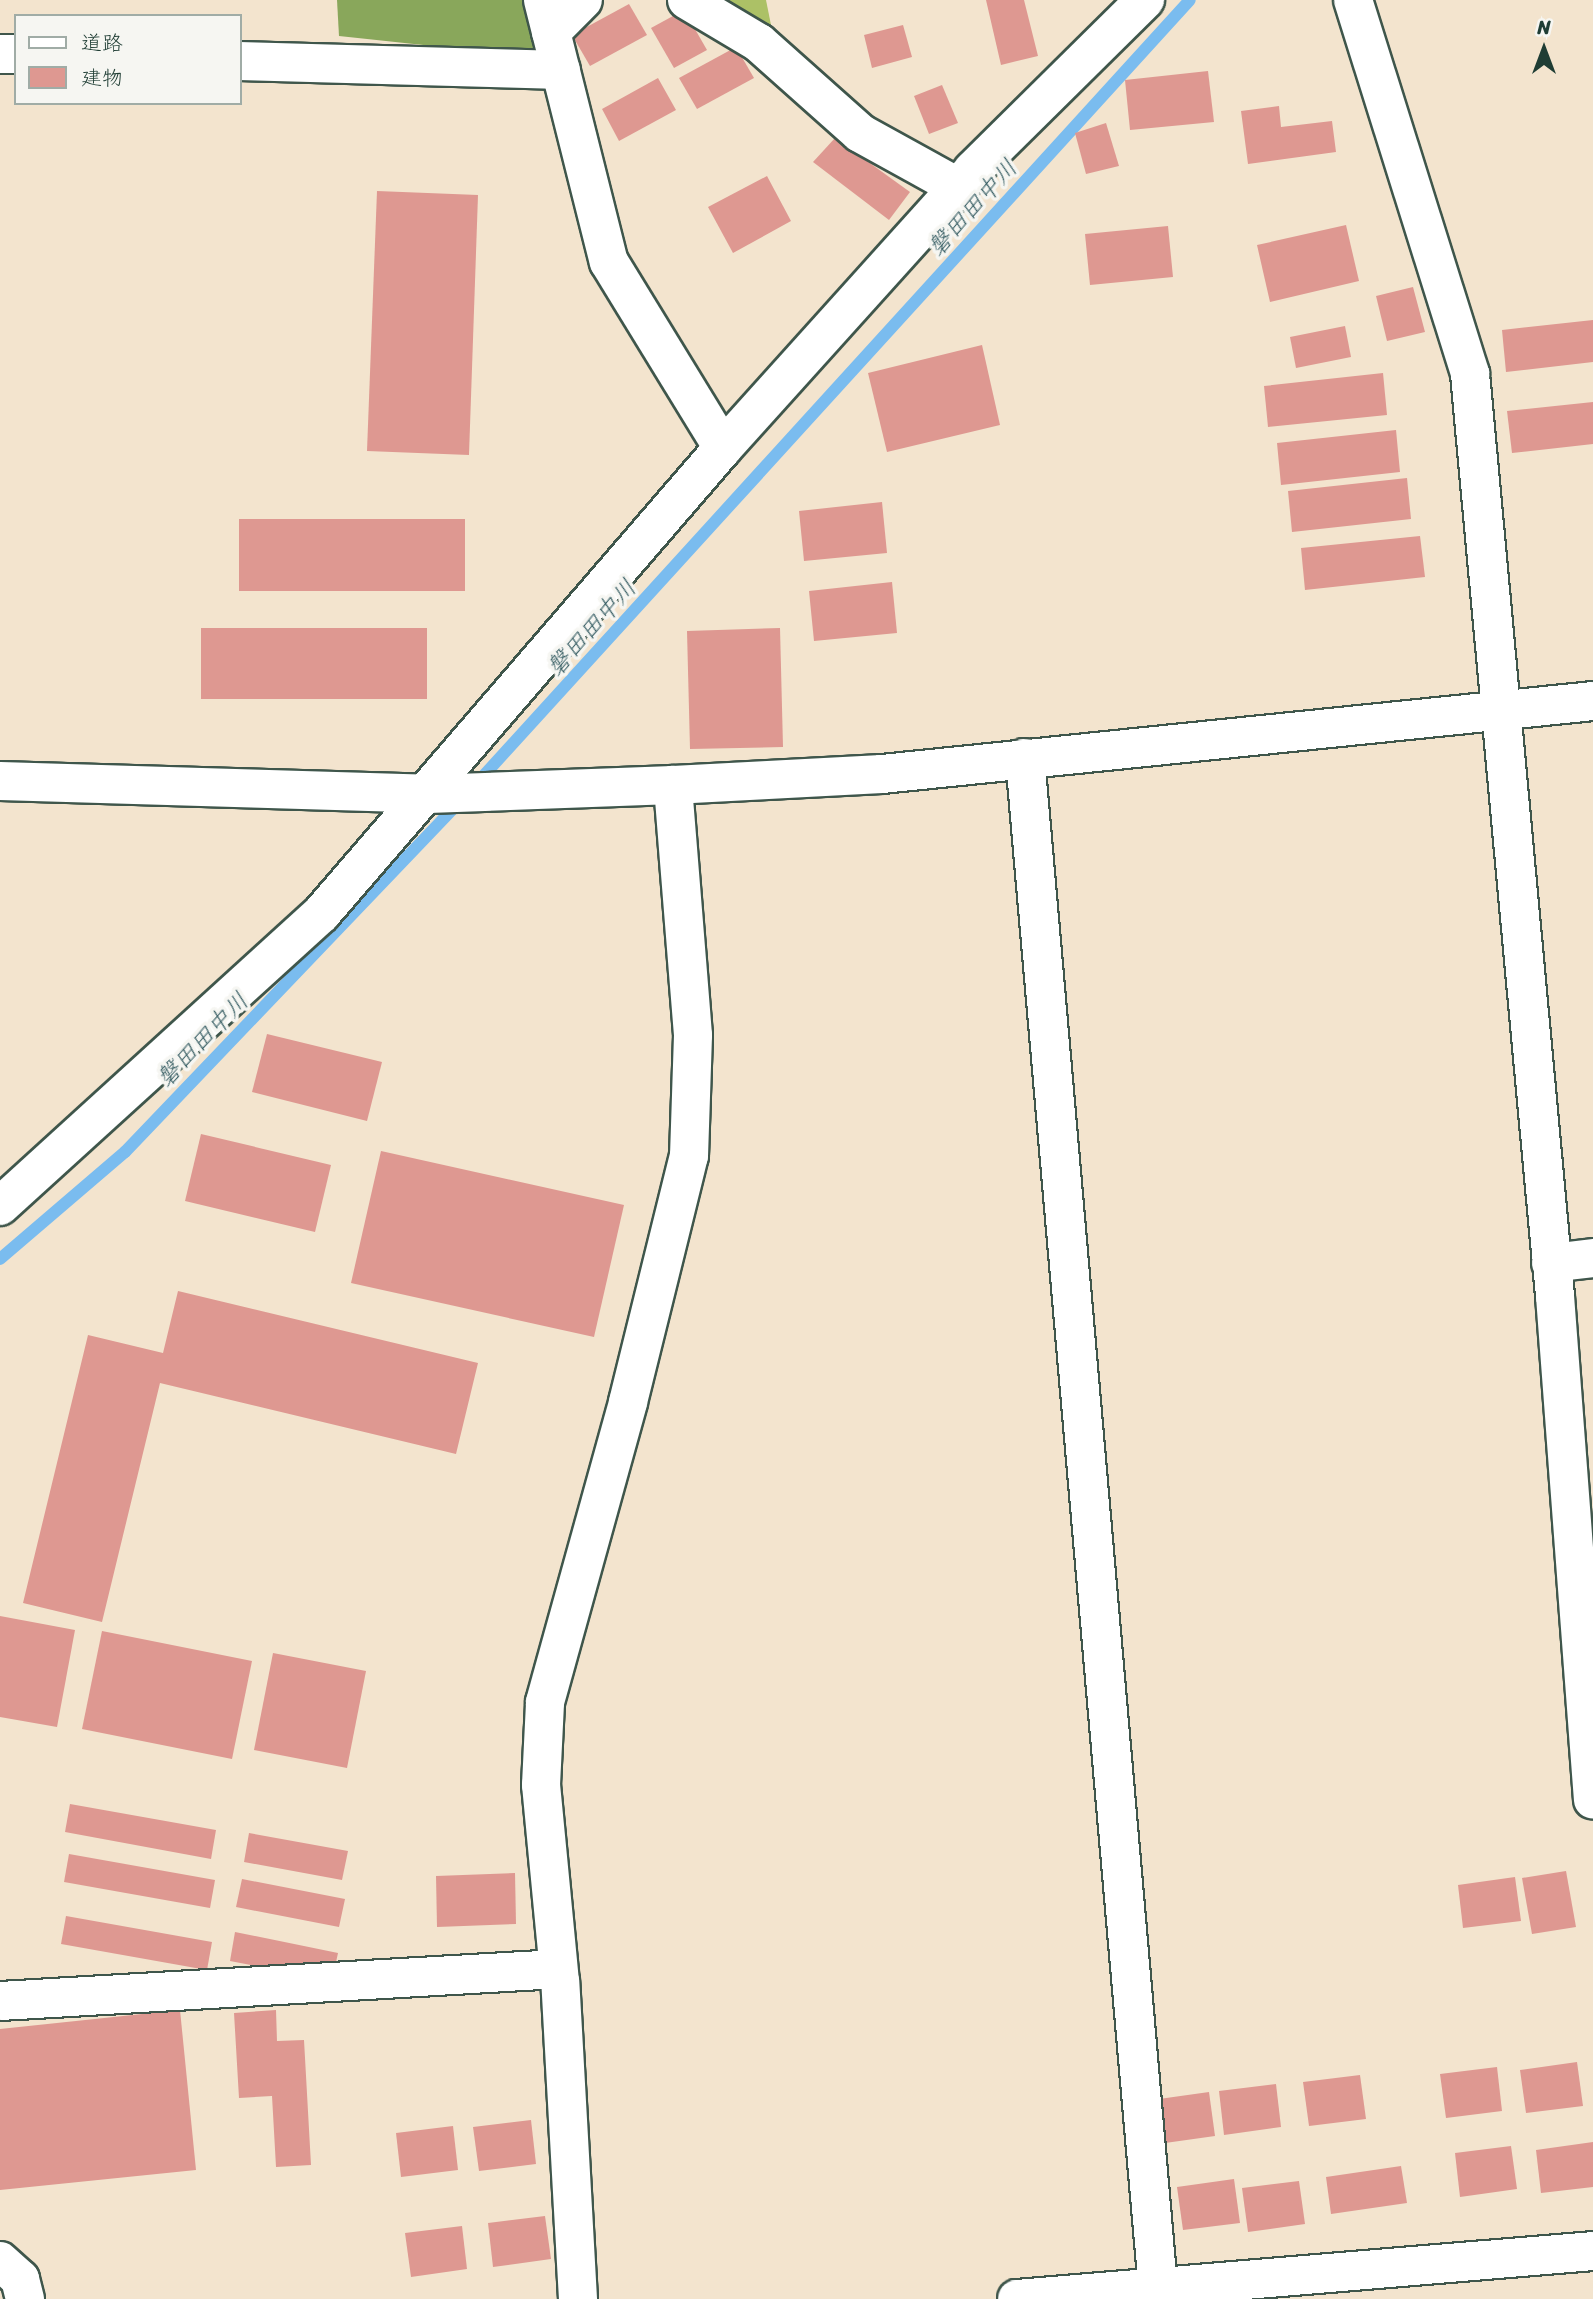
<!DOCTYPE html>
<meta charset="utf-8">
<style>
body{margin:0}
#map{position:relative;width:1593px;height:2299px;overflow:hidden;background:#f3e4ce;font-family:Sriracha,"Klee One",sans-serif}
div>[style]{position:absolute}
.green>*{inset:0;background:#acc166}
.forest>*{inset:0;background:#89a75b}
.stream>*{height:12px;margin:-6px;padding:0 6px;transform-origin:6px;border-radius:6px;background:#7abcef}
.building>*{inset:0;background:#de9891}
.roads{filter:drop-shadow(2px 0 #3f564b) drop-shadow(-2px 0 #3f564b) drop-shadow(0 2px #3f564b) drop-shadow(0 -2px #3f564b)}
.minor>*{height:38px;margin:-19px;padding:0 19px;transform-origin:19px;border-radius:19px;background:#fff}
span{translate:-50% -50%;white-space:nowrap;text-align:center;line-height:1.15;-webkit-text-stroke:7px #f6f6f2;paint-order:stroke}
.water-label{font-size:24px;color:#365d63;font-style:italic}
.legend{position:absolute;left:14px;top:14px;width:228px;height:91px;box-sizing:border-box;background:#f6f6f2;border:2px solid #a0aca6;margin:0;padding:9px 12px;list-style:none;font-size:21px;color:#1f3d34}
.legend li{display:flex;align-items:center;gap:14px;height:35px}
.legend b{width:35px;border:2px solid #a0aca6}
.north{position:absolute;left:1509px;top:14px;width:70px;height:70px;-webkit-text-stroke:5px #f6f6f2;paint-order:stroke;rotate:0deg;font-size:19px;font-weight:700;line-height:28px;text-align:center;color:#1f3d34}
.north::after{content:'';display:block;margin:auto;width:24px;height:32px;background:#1f3d34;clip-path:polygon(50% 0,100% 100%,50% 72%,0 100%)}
</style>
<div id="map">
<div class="green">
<i style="clip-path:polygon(680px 0,766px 0,772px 30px)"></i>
</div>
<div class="forest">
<i style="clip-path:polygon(337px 0,543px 0,555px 47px,526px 56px,339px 36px)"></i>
</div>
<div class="stream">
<i style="left:476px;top:784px;width:1060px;rotate:-47.68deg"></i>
<i style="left:0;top:1259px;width:165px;rotate:-40.6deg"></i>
<i style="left:125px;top:1152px;width:484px;rotate:-46.3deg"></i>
</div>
<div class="building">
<i style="clip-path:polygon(986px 0,1024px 0,1038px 56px,1001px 65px)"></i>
<i style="clip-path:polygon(629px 4px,647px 35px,590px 66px,572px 35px)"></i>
<i style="clip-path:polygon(684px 10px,707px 50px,674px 68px,651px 28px)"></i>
<i style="clip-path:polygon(903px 25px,912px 57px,872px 68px,864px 35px)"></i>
<i style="clip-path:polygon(736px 47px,754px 78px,697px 109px,679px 78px)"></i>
<i style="clip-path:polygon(1208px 71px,1214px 122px,1130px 130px,1125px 80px)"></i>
<i style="clip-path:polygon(658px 78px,676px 110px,619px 141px,602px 109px)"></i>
<i style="clip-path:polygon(942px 85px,958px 123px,929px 134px,914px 96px)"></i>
<i style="clip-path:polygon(1279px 106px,1281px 127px,1332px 121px,1336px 152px,1248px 164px,1241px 111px)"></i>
<i style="clip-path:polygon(1106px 123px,1119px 166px,1086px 174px,1075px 133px)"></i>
<i style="clip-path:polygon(835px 138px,910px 192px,889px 220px,813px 162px)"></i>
<i style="clip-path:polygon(767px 176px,791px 221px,733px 253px,708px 207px)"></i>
<i style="clip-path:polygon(377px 191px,478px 195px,469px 455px,367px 451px)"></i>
<i style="clip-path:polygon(1346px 225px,1359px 281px,1270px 302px,1257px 245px)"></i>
<i style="clip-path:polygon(1168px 226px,1173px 277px,1090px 285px,1085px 234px)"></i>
<i style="clip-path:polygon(1413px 287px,1425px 332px,1387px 341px,1376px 296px)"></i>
<i style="clip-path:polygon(1593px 320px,1593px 362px,1506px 372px,1502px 330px)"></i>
<i style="clip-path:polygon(1345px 326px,1351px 357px,1296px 368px,1290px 337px)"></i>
<i style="clip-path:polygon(982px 345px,1000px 425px,887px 452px,868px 373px)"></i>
<i style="clip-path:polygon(1383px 373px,1387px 415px,1268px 427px,1264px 386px)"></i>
<i style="clip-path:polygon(1593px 402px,1593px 444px,1512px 453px,1507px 411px)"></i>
<i style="clip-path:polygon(1396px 430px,1400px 472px,1281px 485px,1277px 443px)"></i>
<i style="clip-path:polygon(1407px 478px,1411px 519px,1292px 532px,1288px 491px)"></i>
<i style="clip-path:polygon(882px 502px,887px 553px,804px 561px,799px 511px)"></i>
<i style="clip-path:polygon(239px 519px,465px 519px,465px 591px,239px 591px)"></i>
<i style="clip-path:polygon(1420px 536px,1425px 577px,1305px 590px,1301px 548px)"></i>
<i style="clip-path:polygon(892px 582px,897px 633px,814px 641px,809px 591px)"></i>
<i style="clip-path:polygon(201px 628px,427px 628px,427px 699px,201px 699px)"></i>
<i style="clip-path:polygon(780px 628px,783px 747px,690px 749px,687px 631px)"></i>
<i style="clip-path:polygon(267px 1034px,382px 1062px,367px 1121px,252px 1092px)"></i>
<i style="clip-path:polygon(201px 1134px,331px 1165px,315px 1232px,185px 1201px)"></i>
<i style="clip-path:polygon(381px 1151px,624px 1205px,594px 1337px,351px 1283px)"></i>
<i style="clip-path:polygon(178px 1291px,478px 1363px,456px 1454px,160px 1383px,102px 1622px,23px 1603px,88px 1335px,163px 1353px)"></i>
<i style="clip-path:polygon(0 1616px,75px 1630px,57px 1727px,0 1717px)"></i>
<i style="clip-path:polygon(102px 1631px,252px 1661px,232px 1759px,82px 1729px)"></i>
<i style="clip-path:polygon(273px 1653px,366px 1671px,347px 1768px,254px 1750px)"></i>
<i style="clip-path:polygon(70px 1804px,216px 1830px,211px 1859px,65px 1832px)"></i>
<i style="clip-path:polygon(249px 1833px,348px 1851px,342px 1880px,244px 1862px)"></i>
<i style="clip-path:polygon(69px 1854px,215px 1880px,210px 1908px,64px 1882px)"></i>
<i style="clip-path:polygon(1566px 1871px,1576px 1927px,1532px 1934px,1522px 1878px)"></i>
<i style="clip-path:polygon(515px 1873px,516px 1924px,437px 1927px,436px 1876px)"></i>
<i style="clip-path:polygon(1515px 1877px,1521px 1921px,1463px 1928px,1458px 1885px)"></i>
<i style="clip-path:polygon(242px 1879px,345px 1899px,339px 1927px,236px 1907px)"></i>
<i style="clip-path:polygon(66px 1916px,212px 1942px,207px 1970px,61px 1944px)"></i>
<i style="clip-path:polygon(235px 1932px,338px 1953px,332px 1981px,230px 1961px)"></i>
<i style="clip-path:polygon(180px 2010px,196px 2170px,0 2190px,0 2029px)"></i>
<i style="clip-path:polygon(276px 2010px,277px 2041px,304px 2040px,311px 2165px,276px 2167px,272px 2096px,239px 2098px,234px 2013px)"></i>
<i style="clip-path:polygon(1577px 2062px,1583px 2106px,1526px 2113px,1520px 2070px)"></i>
<i style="clip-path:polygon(1497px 2067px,1502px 2111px,1446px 2118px,1440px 2074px)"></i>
<i style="clip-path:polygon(1360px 2075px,1366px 2119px,1309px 2126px,1303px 2082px)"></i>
<i style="clip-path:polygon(1276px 2084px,1281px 2127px,1224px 2135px,1219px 2091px)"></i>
<i style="clip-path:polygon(1209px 2092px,1215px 2136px,1158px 2144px,1152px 2100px)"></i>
<i style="clip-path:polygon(531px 2120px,536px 2164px,479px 2171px,473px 2127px)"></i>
<i style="clip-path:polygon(453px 2126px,458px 2170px,401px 2177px,396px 2133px)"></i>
<i style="clip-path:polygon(1593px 2142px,1593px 2187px,1541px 2193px,1536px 2150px)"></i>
<i style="clip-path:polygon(1511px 2146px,1517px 2189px,1460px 2197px,1455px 2153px)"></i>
<i style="clip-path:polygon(1401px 2166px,1407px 2203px,1331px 2214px,1326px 2177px)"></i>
<i style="clip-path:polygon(1234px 2179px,1240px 2223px,1183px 2230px,1177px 2187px)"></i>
<i style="clip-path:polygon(1299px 2181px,1305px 2224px,1248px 2232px,1242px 2188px)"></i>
<i style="clip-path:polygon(545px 2216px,551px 2259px,493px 2267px,488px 2223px)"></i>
<i style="clip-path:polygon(462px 2226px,467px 2269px,411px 2277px,405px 2233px)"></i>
</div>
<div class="roads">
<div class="minor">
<i style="left:543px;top:0;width:270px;rotate:75.9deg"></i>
<i style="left:609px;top:262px;width:218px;rotate:58.5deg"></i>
<i style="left:687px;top:0;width:84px;rotate:30.8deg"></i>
<i style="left:759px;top:43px;width:135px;rotate:41.7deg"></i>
<i style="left:860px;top:133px;width:112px;rotate:28.9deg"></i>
<i style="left:1353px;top:0;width:392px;rotate:72.6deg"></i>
<i style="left:1470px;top:374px;width:926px;rotate:84.73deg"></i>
<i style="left:1555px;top:1296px;width:505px;rotate:85.69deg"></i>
<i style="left:551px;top:32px;width:45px;rotate:-45deg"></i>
<i style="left:0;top:54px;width:16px"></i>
<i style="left:240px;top:61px;width:321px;rotate:1.6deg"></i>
<i style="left:1025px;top:758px;width:1547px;rotate:85.03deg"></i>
<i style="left:0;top:781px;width:428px;rotate:1.7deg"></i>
<i style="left:428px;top:794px;width:245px;rotate:-2.1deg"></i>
<i style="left:673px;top:785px;width:209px;rotate:-3deg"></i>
<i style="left:882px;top:774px;width:715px;rotate:-5.86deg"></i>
<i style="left:0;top:1206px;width:434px;rotate:-42.3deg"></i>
<i style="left:321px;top:914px;width:615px;rotate:-49.22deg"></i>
<i style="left:723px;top:448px;width:374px;rotate:-48deg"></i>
<i style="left:973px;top:170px;width:242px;rotate:-44.7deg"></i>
<i style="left:1551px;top:1263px;width:42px;rotate:-6.8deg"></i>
<i style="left:0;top:2001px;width:559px;rotate:-3.28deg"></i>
<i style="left:0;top:2261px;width:27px;rotate:42deg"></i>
<i style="left:20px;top:2279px;width:21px;rotate:76deg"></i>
<i style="left:578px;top:2299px;width:318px;rotate:-93.2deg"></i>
<i style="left:560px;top:1982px;width:198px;rotate:-95.5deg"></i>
<i style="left:541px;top:1785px;width:83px;rotate:-87.2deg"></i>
<i style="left:545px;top:1702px;width:311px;rotate:-74.5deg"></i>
<i style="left:628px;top:1402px;width:253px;rotate:-76.1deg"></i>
<i style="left:689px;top:1156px;width:121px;rotate:-88.1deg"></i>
<i style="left:693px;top:1035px;width:251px;rotate:-94.6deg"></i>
<i style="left:1017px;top:2299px;width:578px;rotate:-4.76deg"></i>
</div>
</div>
<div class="water-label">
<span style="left:973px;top:208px;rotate:-48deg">磐田田中川</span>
<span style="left:592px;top:628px;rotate:-48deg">磐田田中川</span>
<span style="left:203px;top:1040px;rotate:-46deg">磐田田中川</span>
</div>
<ul class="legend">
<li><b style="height:9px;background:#fff"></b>道路</li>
<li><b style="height:19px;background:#de9891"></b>建物</li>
</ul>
<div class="north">N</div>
</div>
